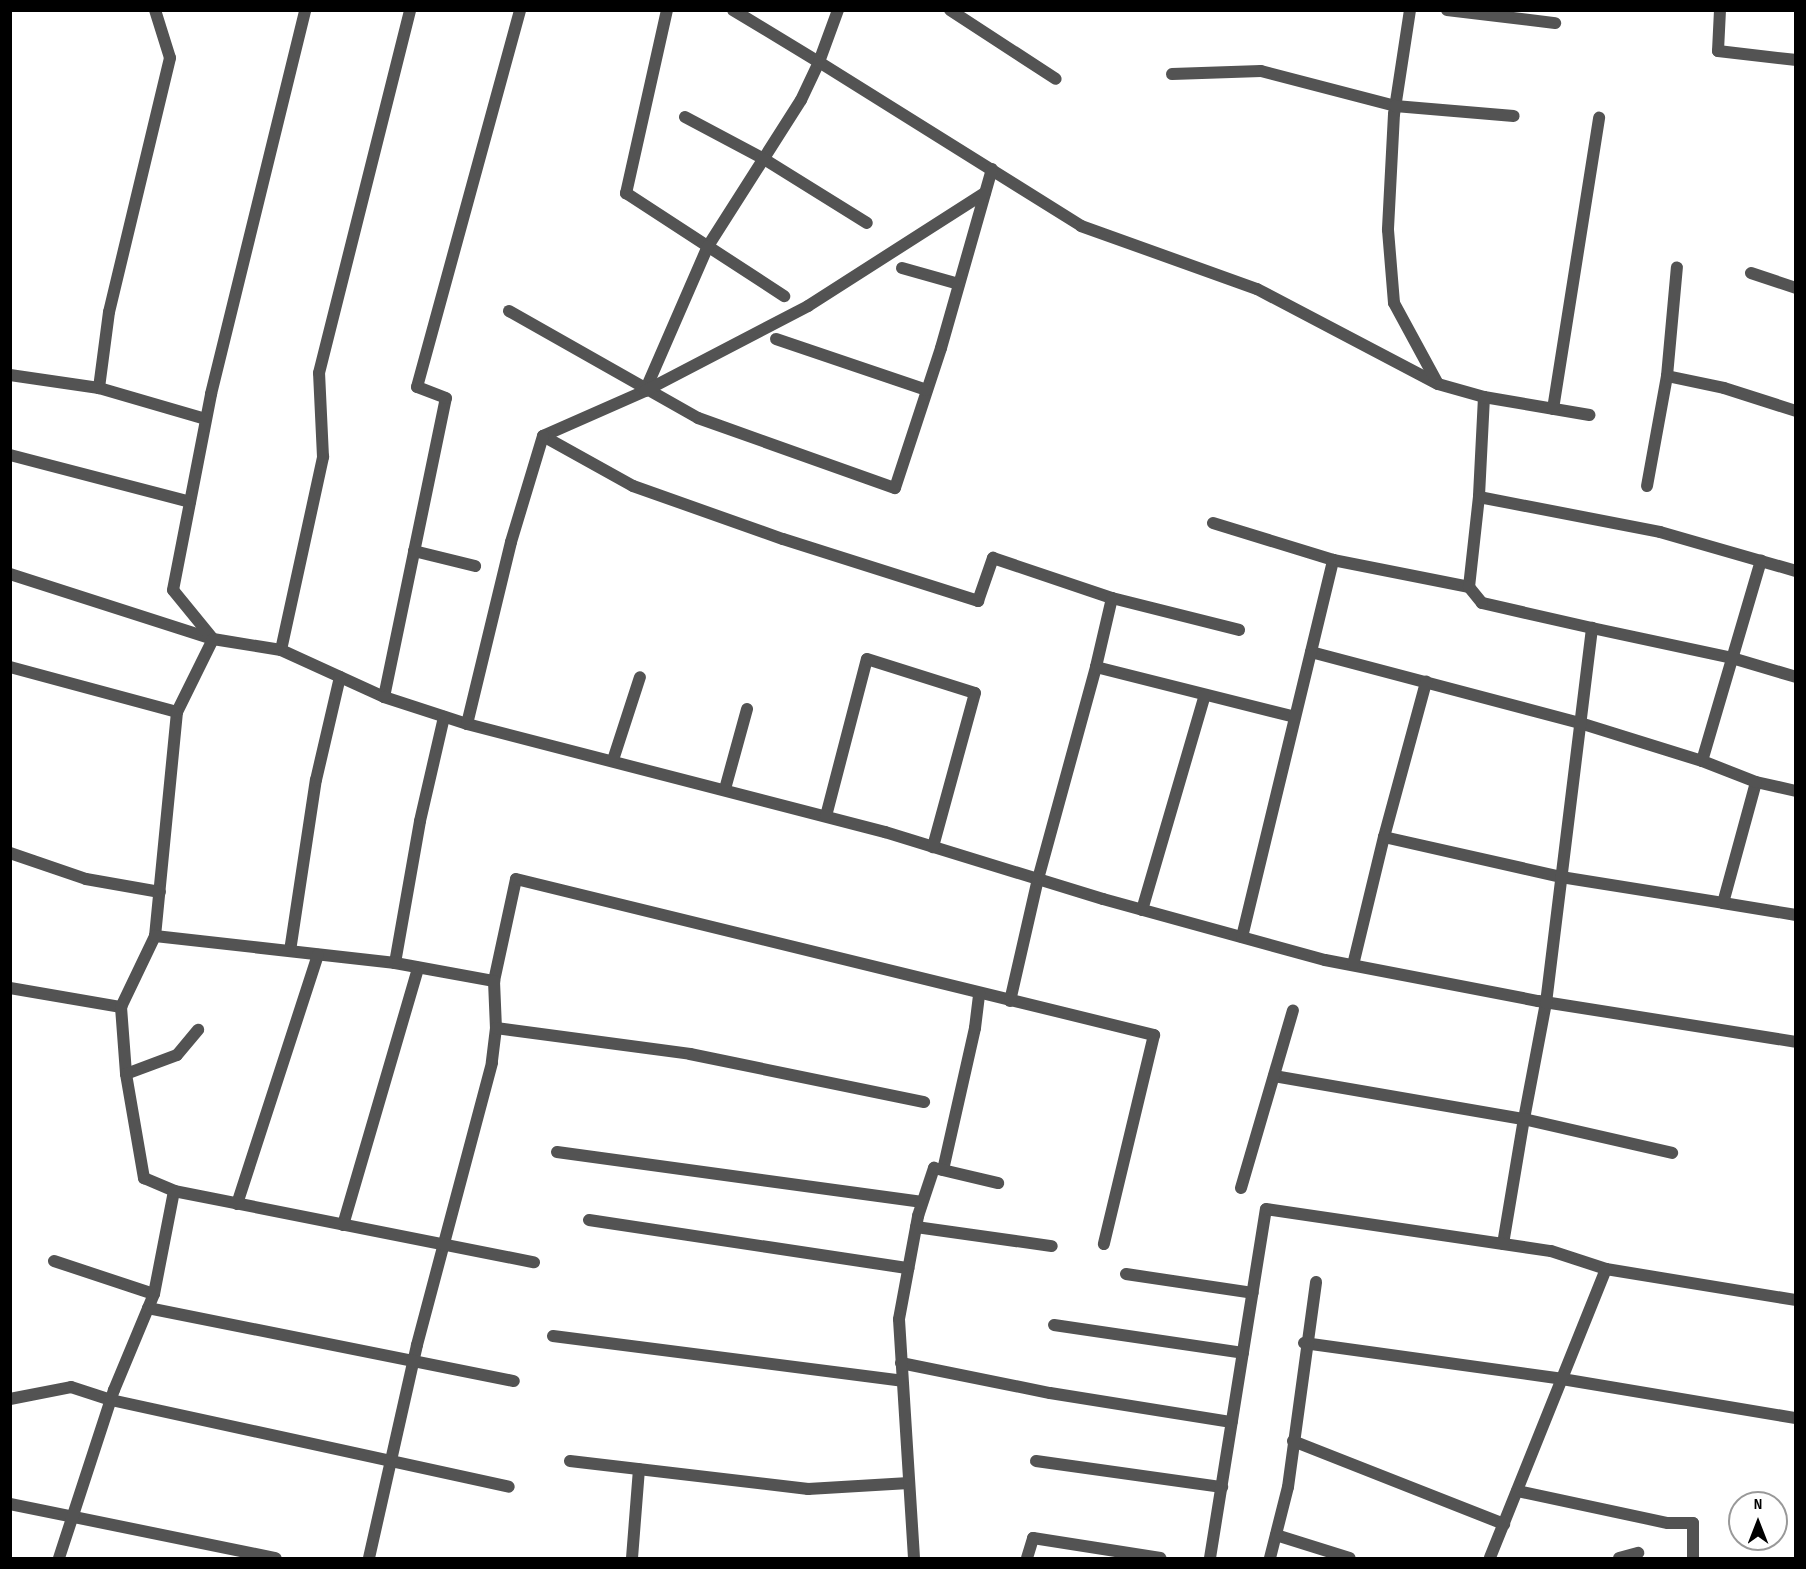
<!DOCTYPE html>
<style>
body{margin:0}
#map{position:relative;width:1806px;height:1569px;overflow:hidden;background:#fff;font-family:"Sofia Sans Condensed",sans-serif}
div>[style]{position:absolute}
.street>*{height:12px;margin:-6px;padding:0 6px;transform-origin:6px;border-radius:6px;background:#535353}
span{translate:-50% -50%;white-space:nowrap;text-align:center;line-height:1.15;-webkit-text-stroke:5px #fff;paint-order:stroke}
.frame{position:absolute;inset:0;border:12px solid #000;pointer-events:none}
.north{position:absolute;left:1728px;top:1491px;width:60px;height:60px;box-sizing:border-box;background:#fff;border:2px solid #999;border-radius:50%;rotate:0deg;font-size:16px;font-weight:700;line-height:24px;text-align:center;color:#000}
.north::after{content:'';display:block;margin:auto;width:21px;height:27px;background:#000;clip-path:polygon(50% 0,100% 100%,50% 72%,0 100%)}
</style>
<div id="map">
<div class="street">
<i style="left:155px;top:10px;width:50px;rotate:72.6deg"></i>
<i style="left:170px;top:58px;width:261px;rotate:103.5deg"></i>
<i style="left:109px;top:312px;width:77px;rotate:97.5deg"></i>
<i style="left:99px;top:388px;width:111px;rotate:16.2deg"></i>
<i style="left:667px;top:10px;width:188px;rotate:102.6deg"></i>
<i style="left:626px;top:193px;width:189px;rotate:33.1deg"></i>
<i style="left:733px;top:10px;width:100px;rotate:31.2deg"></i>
<i style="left:819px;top:62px;width:42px;rotate:115.3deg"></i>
<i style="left:801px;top:100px;width:173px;rotate:122.5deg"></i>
<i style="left:708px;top:246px;width:158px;rotate:113.5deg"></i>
<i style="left:645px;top:391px;width:111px;rotate:156.2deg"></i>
<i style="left:543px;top:436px;width:103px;rotate:29.1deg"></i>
<i style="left:633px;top:486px;width:159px;rotate:19.5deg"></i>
<i style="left:783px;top:539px;width:205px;rotate:17.6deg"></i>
<i style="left:978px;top:601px;width:46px;rotate:-70.8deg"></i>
<i style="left:993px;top:558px;width:126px;rotate:18.6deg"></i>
<i style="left:1112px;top:598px;width:71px;rotate:103.1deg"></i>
<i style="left:1096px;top:667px;width:205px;rotate:14.1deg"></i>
<i style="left:838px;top:10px;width:55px;rotate:110.1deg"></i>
<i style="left:819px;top:62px;width:309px;rotate:32deg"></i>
<i style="left:1081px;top:226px;width:187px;rotate:19.7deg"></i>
<i style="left:1257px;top:289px;width:204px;rotate:27.7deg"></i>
<i style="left:1438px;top:384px;width:48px;rotate:15.8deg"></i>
<i style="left:1484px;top:397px;width:100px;rotate:92.9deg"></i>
<i style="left:950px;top:10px;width:126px;rotate:33.1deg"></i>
<i style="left:1410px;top:10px;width:105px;rotate:98.7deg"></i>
<i style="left:1394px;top:114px;width:116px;rotate:93deg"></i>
<i style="left:1388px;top:230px;width:73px;rotate:85.3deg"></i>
<i style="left:1394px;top:303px;width:92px;rotate:61.5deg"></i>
<i style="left:1447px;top:10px;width:109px;rotate:6.9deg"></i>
<i style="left:1720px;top:10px;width:41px;rotate:92.8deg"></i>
<i style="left:1718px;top:51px;width:79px;rotate:6.6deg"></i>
<i style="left:1172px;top:74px;width:89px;rotate:-1.9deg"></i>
<i style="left:1261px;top:71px;width:138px;rotate:14.6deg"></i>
<i style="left:1395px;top:106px;width:119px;rotate:4.8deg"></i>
<i style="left:685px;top:117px;width:89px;rotate:28deg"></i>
<i style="left:764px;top:159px;width:121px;rotate:31.9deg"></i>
<i style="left:902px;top:268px;width:59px;rotate:15.7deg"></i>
<i style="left:1751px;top:273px;width:47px;rotate:18.4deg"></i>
<i style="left:509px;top:311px;width:217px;rotate:29.5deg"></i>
<i style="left:698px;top:418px;width:209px;rotate:19.6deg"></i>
<i style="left:895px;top:488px;width:147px;rotate:-71.8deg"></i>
<i style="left:941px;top:348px;width:186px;rotate:-74.1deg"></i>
<i style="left:776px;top:339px;width:159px;rotate:18.7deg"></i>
<i style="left:10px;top:375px;width:90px;rotate:8.3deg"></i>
<i style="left:1667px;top:376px;width:58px;rotate:11.9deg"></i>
<i style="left:1724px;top:388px;width:76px;rotate:17.7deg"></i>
<i style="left:645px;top:391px;width:184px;rotate:-27.5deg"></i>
<i style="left:808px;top:306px;width:210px;rotate:-32.6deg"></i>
<i style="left:1484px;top:397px;width:107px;rotate:9.7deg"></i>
<i style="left:1553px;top:409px;width:295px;rotate:-81deg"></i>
<i style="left:10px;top:455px;width:186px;rotate:14.6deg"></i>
<i style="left:1647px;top:486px;width:112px;rotate:-79.7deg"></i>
<i style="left:1667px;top:376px;width:109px;rotate:-84.8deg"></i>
<i style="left:1213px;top:523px;width:126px;rotate:17.1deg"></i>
<i style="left:414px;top:551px;width:63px;rotate:13.8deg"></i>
<i style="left:10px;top:574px;width:213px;rotate:17.8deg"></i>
<i style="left:213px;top:639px;width:63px;rotate:-129.2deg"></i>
<i style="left:173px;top:590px;width:200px;rotate:-79deg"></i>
<i style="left:211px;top:394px;width:395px;rotate:-76.2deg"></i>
<i style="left:1112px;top:598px;width:131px;rotate:14.1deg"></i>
<i style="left:1592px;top:628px;width:143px;rotate:12.1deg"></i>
<i style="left:1732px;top:658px;width:67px;rotate:16.5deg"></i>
<i style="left:281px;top:650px;width:198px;rotate:-77.7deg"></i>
<i style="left:323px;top:457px;width:84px;rotate:-92.7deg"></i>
<i style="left:319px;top:373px;width:374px;rotate:-75.9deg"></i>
<i style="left:1311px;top:652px;width:278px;rotate:14.8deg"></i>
<i style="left:1580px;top:723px;width:128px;rotate:17.3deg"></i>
<i style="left:10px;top:667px;width:173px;rotate:15.1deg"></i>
<i style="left:177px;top:712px;width:225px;rotate:95.6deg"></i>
<i style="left:384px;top:697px;width:305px;rotate:-78.3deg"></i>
<i style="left:446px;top:398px;width:31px;rotate:-159deg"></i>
<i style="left:417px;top:387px;width:391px;rotate:-74.7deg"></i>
<i style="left:177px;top:712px;width:81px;rotate:-63.7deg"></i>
<i style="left:213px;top:639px;width:69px;rotate:9.2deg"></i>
<i style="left:281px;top:650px;width:113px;rotate:24.5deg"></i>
<i style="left:384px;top:697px;width:87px;rotate:18deg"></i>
<i style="left:467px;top:724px;width:432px;rotate:14.5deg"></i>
<i style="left:885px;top:832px;width:228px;rotate:17.1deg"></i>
<i style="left:1103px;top:899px;width:230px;rotate:15.4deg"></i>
<i style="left:1325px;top:960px;width:217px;rotate:10.9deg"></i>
<i style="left:1538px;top:1001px;width:261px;rotate:9deg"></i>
<i style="left:467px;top:724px;width:187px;rotate:-76.4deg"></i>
<i style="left:511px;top:542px;width:111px;rotate:-73.2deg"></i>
<i style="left:613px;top:760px;width:87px;rotate:-72deg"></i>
<i style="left:1756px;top:782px;width:41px;rotate:12.7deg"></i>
<i style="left:725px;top:789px;width:83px;rotate:-74.6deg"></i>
<i style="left:826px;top:816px;width:162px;rotate:-75.4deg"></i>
<i style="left:867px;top:659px;width:113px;rotate:17.5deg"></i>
<i style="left:975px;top:693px;width:160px;rotate:105.3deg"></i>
<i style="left:1384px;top:837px;width:161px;rotate:-74.8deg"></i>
<i style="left:10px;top:853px;width:80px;rotate:18.9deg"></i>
<i style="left:86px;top:879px;width:75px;rotate:10deg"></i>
<i style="left:1723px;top:903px;width:74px;rotate:9.3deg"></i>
<i style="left:1142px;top:910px;width:224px;rotate:-73.7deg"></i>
<i style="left:1242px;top:937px;width:388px;rotate:-76.4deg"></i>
<i style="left:1333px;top:560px;width:139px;rotate:11.2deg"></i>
<i style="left:1469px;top:587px;width:91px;rotate:-83.7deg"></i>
<i style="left:1479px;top:497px;width:184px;rotate:10.9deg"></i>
<i style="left:1660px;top:532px;width:141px;rotate:16deg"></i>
<i style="left:290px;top:951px;width:173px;rotate:-81.4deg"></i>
<i style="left:316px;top:780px;width:106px;rotate:-76.9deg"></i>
<i style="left:395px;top:963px;width:144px;rotate:-80deg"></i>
<i style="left:420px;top:821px;width:107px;rotate:-77deg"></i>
<i style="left:1353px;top:965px;width:132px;rotate:-76.4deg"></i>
<i style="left:1384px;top:837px;width:181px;rotate:12.7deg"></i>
<i style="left:1561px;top:877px;width:164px;rotate:9.1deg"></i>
<i style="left:1723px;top:903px;width:125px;rotate:-74.7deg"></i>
<i style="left:1756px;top:782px;width:58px;rotate:-158.7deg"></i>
<i style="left:1702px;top:761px;width:209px;rotate:-73.6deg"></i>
<i style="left:494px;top:981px;width:104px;rotate:-77.8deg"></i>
<i style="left:516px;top:879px;width:657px;rotate:13.74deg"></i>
<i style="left:1154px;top:1035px;width:215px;rotate:103.5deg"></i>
<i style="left:10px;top:988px;width:113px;rotate:9.7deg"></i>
<i style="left:121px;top:1007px;width:67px;rotate:85.7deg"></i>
<i style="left:126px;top:1074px;width:106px;rotate:80.2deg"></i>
<i style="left:144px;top:1178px;width:33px;rotate:23deg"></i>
<i style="left:1010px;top:1001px;width:125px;rotate:-77.1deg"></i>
<i style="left:1038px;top:879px;width:220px;rotate:-74.7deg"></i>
<i style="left:121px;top:1007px;width:79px;rotate:-64.4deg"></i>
<i style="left:155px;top:936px;width:242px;rotate:6.4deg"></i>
<i style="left:395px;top:963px;width:101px;rotate:10.3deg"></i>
<i style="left:494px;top:981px;width:47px;rotate:87.6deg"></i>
<i style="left:496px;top:1028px;width:35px;rotate:97deg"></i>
<i style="left:492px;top:1063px;width:292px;rotate:104.9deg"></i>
<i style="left:417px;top:1345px;width:218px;rotate:102.7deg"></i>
<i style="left:496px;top:1028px;width:196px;rotate:7.6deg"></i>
<i style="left:690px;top:1054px;width:239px;rotate:11.6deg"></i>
<i style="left:126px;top:1074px;width:54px;rotate:-20.4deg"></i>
<i style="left:177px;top:1055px;width:33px;rotate:-50deg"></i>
<i style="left:1274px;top:1076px;width:254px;rotate:9.8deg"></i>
<i style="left:1524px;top:1119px;width:118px;rotate:-79.3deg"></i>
<i style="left:1546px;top:1003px;width:378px;rotate:-83deg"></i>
<i style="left:1592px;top:628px;width:113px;rotate:-167.2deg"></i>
<i style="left:1482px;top:603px;width:21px;rotate:-129deg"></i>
<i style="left:557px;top:1152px;width:367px;rotate:7.8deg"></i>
<i style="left:943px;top:1170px;width:146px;rotate:-77.3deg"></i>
<i style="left:975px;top:1028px;width:35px;rotate:-83deg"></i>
<i style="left:1241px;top:1188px;width:185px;rotate:-73.7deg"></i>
<i style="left:237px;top:1204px;width:262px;rotate:-72deg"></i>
<i style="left:589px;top:1220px;width:323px;rotate:8.6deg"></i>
<i style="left:343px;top:1225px;width:268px;rotate:-73.7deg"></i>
<i style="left:916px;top:1227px;width:137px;rotate:8deg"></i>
<i style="left:1503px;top:1244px;width:127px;rotate:-80.5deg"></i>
<i style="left:1524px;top:1119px;width:152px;rotate:12.9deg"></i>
<i style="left:54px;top:1261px;width:105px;rotate:18.3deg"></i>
<i style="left:1606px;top:1269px;width:193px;rotate:9.3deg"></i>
<i style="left:1126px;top:1274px;width:128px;rotate:8.5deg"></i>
<i style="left:148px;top:1308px;width:373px;rotate:11.3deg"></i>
<i style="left:1054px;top:1325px;width:191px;rotate:8.4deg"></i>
<i style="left:553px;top:1336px;width:352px;rotate:7.3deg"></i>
<i style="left:1304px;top:1343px;width:260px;rotate:7.9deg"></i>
<i style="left:1562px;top:1379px;width:237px;rotate:9.5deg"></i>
<i style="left:901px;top:1363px;width:152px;rotate:11.4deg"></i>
<i style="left:1050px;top:1393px;width:184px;rotate:9.1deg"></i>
<i style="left:10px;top:1399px;width:62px;rotate:-11.1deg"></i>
<i style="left:71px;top:1387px;width:42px;rotate:18deg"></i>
<i style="left:111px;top:1400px;width:407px;rotate:12.3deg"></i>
<i style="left:1293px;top:1441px;width:227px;rotate:21.5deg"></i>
<i style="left:570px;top:1461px;width:240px;rotate:6.7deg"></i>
<i style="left:808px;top:1489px;width:101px;rotate:-3.4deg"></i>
<i style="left:1036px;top:1461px;width:188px;rotate:8deg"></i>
<i style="left:1517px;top:1491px;width:154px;rotate:12deg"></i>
<i style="left:1668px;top:1523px;width:25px"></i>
<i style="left:1693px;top:1523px;width:35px;rotate:90deg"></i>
<i style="left:10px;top:1504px;width:271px;rotate:11.5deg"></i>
<i style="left:1276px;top:1535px;width:77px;rotate:17.3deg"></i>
<i style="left:59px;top:1558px;width:177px;rotate:-71.9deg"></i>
<i style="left:114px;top:1390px;width:104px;rotate:-67.4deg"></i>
<i style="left:154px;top:1294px;width:105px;rotate:-79deg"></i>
<i style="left:174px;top:1191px;width:367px;rotate:11.2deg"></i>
<i style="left:632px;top:1558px;width:89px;rotate:-85.5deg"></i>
<i style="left:914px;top:1558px;width:239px;rotate:-93.6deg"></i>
<i style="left:899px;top:1319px;width:105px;rotate:-79.5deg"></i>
<i style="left:918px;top:1216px;width:51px;rotate:-71.6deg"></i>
<i style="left:934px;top:1168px;width:66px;rotate:13.2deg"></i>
<i style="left:1027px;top:1558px;width:21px;rotate:-73deg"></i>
<i style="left:1033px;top:1538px;width:129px;rotate:8.9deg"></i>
<i style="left:1210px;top:1558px;width:353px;rotate:-80.9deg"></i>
<i style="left:1266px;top:1209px;width:288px;rotate:8.4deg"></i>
<i style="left:1551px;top:1251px;width:58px;rotate:18.1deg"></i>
<i style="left:1606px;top:1269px;width:311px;rotate:111.9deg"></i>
<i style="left:1270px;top:1558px;width:73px;rotate:-75.8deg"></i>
<i style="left:1288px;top:1487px;width:207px;rotate:-82.2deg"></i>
<i style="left:1619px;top:1558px;width:20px;rotate:-15deg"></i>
</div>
<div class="frame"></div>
<div class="north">N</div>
</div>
